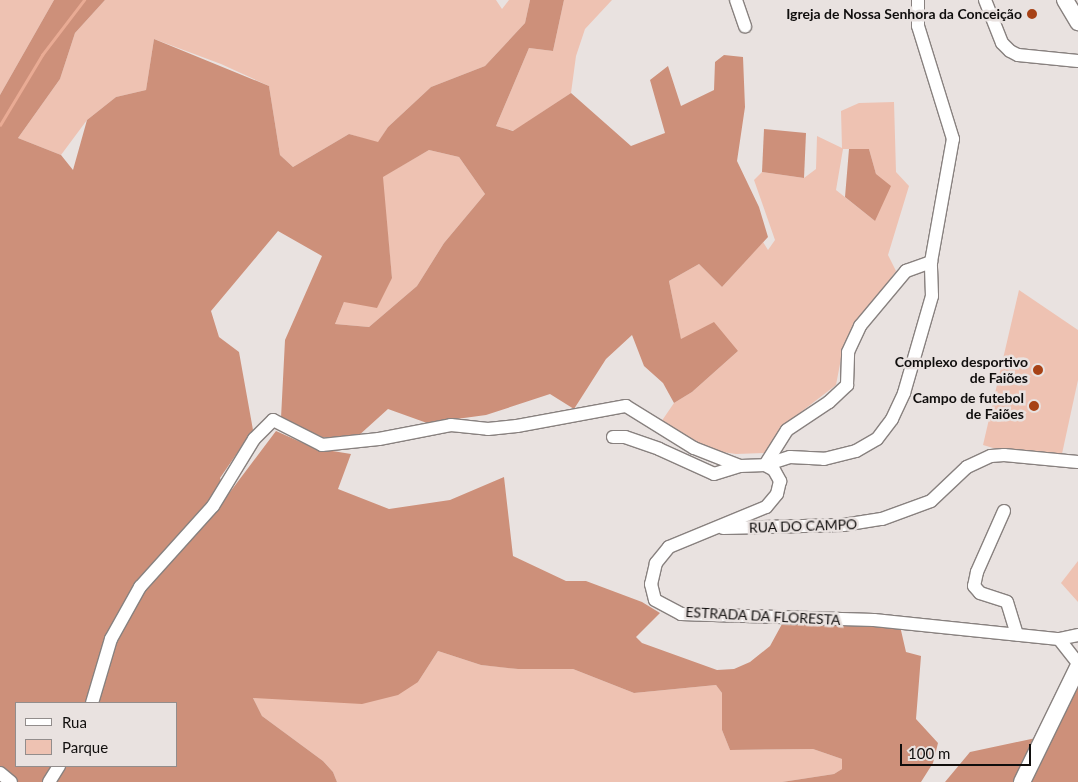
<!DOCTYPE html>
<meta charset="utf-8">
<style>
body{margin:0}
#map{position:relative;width:1078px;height:782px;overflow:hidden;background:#e9e2e0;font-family:Lato,sans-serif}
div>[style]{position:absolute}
.green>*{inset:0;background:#eec2b2}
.forest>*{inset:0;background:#cd907a}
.stream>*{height:2.5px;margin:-1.25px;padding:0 1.25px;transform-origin:1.25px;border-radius:1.25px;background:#e9ab94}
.roads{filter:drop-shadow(1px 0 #88817f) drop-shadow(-1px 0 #88817f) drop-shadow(0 1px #88817f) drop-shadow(0 -1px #88817f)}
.minor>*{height:12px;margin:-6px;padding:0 6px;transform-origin:6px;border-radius:6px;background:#fff}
.major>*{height:16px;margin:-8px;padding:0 8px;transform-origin:8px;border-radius:8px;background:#fff}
.dots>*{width:14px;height:14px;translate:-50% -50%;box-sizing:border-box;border:2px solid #e9e2e0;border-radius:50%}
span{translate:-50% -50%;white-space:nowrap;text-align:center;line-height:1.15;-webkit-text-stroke:5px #e9e2e0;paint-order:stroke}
.poi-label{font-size:14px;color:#100e0d;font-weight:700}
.right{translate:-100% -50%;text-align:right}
.street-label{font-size:14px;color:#100e0d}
.legend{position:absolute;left:15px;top:702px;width:162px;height:65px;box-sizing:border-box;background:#e9e2e0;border:1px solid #928d8c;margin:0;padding:6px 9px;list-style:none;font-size:15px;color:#100e0d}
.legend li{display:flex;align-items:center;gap:10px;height:25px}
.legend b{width:25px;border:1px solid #928d8c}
.scale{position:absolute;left:900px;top:744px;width:131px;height:22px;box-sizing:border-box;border:2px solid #100e0d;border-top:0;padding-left:6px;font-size:15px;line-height:18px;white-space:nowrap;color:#100e0d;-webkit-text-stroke:4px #e9e2e0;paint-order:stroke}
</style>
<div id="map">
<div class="green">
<i style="clip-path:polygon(0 0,54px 0,0 95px)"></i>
<i style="clip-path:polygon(105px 0,496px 0,502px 9px,509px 0,530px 0,525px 23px,485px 66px,431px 87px,388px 127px,378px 143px,349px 134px,293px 167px,280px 155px,269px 86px,221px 64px,154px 39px,146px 90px,116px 97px,87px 120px,61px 155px,18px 138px,60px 79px,75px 33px)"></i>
<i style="clip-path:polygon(564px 0,612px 0,585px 29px,576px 56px,571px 93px,514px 131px,496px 126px,529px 48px,553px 51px)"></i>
<i style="clip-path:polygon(evenodd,894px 102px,896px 172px,909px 186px,888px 255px,896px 271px,844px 343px,836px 385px,788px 422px,765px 453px,736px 454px,709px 450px,661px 422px,674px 403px,692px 392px,738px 351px,681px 340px,669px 281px,699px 264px,722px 287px,763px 242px,768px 250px,775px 240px,754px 180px,762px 172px,804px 178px,816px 169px,817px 136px,842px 148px,841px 111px,859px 103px,894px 102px,843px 149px,869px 149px,876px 174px,875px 221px,836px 190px,843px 149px)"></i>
<i style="clip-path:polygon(429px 150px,459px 157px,485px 194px,444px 243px,417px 286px,369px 327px,335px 324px,344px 302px,392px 278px,382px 177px)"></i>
<i style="clip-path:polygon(1019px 290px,1078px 330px,1078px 380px,1060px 463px,1017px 455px,983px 445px)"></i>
<i style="clip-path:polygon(1078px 561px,1078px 602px,1061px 583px)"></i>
<i style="clip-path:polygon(438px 651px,481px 665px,519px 669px,573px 669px,634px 693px,716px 685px,722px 693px,722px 730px,730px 750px,813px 749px,842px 759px,842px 769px,834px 774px,782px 782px,337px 782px,333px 772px,323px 761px,262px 716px,253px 698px,418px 682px)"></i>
</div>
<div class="forest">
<i style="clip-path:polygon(evenodd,54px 0,105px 0,75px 33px,60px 79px,18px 138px,61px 155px,73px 170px,87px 120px,116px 97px,146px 90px,154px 39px,269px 86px,280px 155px,293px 167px,349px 134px,378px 142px,388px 127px,431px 87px,485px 66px,525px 23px,530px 0,564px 0,553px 51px,529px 48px,496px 126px,513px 131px,571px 93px,631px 146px,665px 133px,650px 80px,668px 66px,681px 106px,714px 90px,715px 62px,724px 55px,743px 57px,745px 107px,737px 161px,759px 207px,768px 237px,722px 287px,699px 264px,669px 281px,681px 339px,714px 322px,738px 351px,692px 392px,674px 403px,663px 383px,644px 366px,632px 335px,606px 359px,574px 409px,550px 394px,486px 415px,427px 423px,388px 409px,357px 437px,322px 437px,281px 418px,285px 340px,322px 256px,278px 231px,211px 311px,219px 337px,239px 352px,253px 430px,220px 478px,227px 496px,276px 431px,314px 448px,351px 454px,338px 489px,389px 509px,450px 500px,504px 477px,513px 556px,566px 581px,586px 581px,642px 602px,660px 613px,636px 637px,642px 643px,717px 670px,734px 669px,750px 662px,770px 646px,782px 624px,900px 626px,906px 652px,921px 656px,916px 719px,938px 743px,933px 763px,921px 782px,782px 782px,834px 774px,842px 769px,842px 759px,813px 749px,730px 750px,722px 730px,722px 693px,716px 685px,634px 693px,573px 669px,518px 669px,481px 665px,438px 651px,418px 682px,398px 695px,362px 704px,253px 698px,262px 716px,323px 761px,333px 772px,337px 782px,0 782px,0 95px,54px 0,429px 150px,459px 157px,485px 194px,444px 243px,417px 286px,369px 327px,335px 324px,344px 302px,377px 308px,392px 278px,383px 177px,429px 150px,54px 0,16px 703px,176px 703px,176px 766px,16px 766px,16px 703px)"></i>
<i style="clip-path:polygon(764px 129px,806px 133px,804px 178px,762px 172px)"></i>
<i style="clip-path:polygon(849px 149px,869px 149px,876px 174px,891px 186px,875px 221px,845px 197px)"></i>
<i style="clip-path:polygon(1078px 685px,1078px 782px,945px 782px,970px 752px,1050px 735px)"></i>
</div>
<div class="stream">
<i style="left:0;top:125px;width:82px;rotate:-59deg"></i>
<i style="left:42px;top:55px;width:69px;rotate:-52.6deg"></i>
</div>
<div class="roads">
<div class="minor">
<i style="left:736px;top:0;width:28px;rotate:71deg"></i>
<i style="left:985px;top:0;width:46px;rotate:68.4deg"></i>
<i style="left:1002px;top:43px;width:11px;rotate:45deg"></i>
<i style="left:1010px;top:51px;width:9px;rotate:27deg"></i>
<i style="left:1018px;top:55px;width:60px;rotate:5.7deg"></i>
<i style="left:613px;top:437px;width:12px"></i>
<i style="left:625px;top:437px;width:36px;rotate:19deg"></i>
<i style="left:659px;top:449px;width:60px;rotate:24.4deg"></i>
<i style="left:714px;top:474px;width:27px;rotate:-17deg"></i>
<i style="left:765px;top:465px;width:10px;rotate:29deg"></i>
<i style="left:774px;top:470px;width:13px;rotate:61deg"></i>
<i style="left:780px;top:481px;width:13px;rotate:103deg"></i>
<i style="left:777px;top:494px;width:17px;rotate:130deg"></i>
<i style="left:766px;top:507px;width:105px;rotate:157.6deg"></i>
<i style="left:669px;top:547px;width:21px;rotate:129deg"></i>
<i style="left:656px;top:563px;width:22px;rotate:103deg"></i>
<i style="left:651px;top:584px;width:16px;rotate:76deg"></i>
<i style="left:655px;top:600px;width:30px;rotate:28deg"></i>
<i style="left:681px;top:614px;width:193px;rotate:1.8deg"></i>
<i style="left:874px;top:620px;width:186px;rotate:5.9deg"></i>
<i style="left:1059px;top:639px;width:31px;rotate:52deg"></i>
<i style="left:765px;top:465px;width:41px;rotate:-57.8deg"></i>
<i style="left:787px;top:430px;width:50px;rotate:-33.7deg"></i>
<i style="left:829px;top:402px;width:25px;rotate:-43deg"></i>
<i style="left:847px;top:385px;width:33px;rotate:-88deg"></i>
<i style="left:848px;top:352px;width:29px;rotate:-65deg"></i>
<i style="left:860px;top:326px;width:72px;rotate:-50.1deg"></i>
<i style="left:906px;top:271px;width:27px;rotate:-20deg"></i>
<i style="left:931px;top:262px;width:125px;rotate:-79.9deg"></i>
<i style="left:953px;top:139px;width:118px;rotate:-107.2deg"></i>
<i style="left:918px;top:26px;width:26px;rotate:-90deg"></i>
<i style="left:1004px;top:511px;width:67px;rotate:113.9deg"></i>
<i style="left:977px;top:572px;width:14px;rotate:102deg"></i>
<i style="left:974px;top:586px;width:9px;rotate:49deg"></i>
<i style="left:980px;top:593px;width:28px;rotate:18deg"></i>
<i style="left:1007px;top:602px;width:34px;rotate:73deg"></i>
<i style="left:723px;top:528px;width:120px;rotate:-1.4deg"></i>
<i style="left:843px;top:525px;width:39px;rotate:-9deg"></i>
<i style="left:882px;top:519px;width:52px;rotate:-20.2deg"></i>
<i style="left:931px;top:501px;width:50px;rotate:-43.4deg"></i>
<i style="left:967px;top:467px;width:26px;rotate:-25deg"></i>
<i style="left:991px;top:456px;width:13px;rotate:-4deg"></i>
<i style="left:1004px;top:455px;width:74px;rotate:5.4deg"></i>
<i style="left:1059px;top:639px;width:19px;rotate:-12deg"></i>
<i style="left:92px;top:703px;width:67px;rotate:-73.5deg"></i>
<i style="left:111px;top:639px;width:60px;rotate:-60.9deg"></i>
<i style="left:140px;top:587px;width:109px;rotate:-48deg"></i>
<i style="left:213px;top:506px;width:79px;rotate:-58.5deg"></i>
<i style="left:254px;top:439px;width:27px;rotate:-45deg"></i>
<i style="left:273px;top:420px;width:55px;rotate:27deg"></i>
<i style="left:322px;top:445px;width:57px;rotate:-6deg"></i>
<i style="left:379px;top:439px;width:73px;rotate:-11deg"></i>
<i style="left:451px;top:425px;width:37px;rotate:6deg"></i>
<i style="left:488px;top:429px;width:29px;rotate:-6deg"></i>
<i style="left:517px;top:426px;width:111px;rotate:-10.4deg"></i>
<i style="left:626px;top:406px;width:80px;rotate:31.7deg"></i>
<i style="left:694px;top:448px;width:49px;rotate:21.4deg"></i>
<i style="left:740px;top:466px;width:25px;rotate:-2deg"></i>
<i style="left:765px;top:465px;width:26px;rotate:-18deg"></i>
<i style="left:790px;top:457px;width:34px;rotate:3deg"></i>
<i style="left:824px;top:459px;width:33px;rotate:-14deg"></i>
<i style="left:856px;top:451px;width:24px;rotate:-30deg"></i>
<i style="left:877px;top:439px;width:25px;rotate:-53deg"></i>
<i style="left:892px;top:419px;width:29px;rotate:-65deg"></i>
<i style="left:904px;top:393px;width:101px;rotate:-73.9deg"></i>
<i style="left:932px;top:296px;width:34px;rotate:-92deg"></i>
<i style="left:0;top:773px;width:14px;rotate:39deg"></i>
<i style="left:49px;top:782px;width:19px;rotate:-58deg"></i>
</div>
<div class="major">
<i style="left:1065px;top:0;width:26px;rotate:59deg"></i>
<i style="left:1022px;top:782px;width:128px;rotate:-64deg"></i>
</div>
</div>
<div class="dots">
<i style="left:1032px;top:14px;background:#a74216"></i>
<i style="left:1038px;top:370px;background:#a74216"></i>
<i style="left:1034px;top:406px;background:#a74216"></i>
</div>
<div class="poi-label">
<span class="right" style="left:1022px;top:14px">Igreja de Nossa Senhora da Conceição</span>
<span class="right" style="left:1028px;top:370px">Complexo desportivo<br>de Faiões</span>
<span class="right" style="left:1024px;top:406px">Campo de futebol<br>de Faiões</span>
</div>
<div class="street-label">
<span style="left:803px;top:526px;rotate:-2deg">RUA DO CAMPO</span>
<span style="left:763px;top:616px;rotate:3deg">ESTRADA DA FLORESTA</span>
</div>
<ul class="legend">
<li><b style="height:6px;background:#fff"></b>Rua</li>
<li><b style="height:14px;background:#eec2b2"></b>Parque</li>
</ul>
<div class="scale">100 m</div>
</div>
